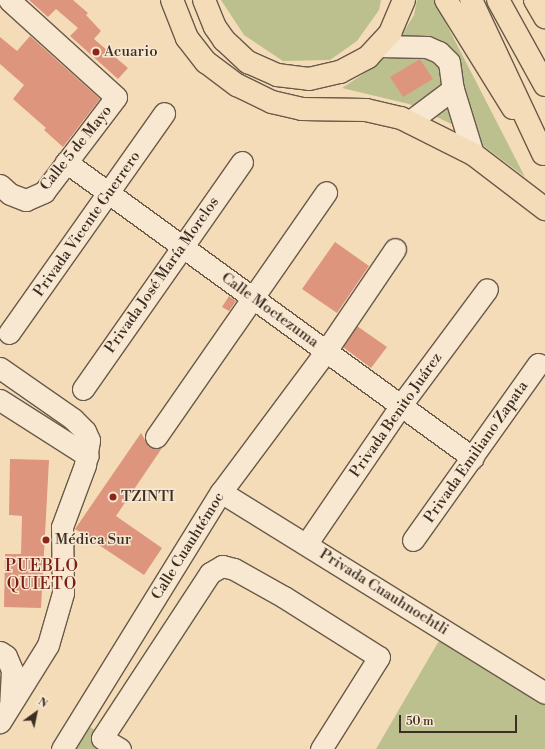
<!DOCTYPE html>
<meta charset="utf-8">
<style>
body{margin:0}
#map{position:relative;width:545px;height:749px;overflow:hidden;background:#f5dcb8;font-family:"Libre Bodoni",serif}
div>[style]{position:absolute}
.green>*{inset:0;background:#bcc08e}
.building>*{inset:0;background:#dd967d}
.roads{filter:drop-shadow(1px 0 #6a5a49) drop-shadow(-1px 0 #6a5a49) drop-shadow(0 1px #6a5a49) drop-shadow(0 -1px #6a5a49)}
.minor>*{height:21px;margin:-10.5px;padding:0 10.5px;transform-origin:10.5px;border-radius:10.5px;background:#f8e8d1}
.major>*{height:22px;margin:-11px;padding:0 11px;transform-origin:11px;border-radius:11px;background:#f5dcb8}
.highway>*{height:22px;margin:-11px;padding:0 11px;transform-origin:11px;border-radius:11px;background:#f5dcb8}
.dots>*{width:11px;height:11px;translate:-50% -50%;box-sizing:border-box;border:2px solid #f8e8d1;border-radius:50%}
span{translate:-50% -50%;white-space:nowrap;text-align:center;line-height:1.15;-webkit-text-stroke:3px #f8e8d1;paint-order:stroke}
.poi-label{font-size:15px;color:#3c2e24}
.left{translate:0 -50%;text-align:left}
.street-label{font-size:15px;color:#3c2e24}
.neighbourhood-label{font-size:16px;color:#7a1f14;letter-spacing:1px}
.north{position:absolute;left:16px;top:693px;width:40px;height:40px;-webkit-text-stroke:3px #f8e8d1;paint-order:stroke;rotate:33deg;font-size:11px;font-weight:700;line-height:16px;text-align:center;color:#3c2e24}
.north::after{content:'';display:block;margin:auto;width:14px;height:18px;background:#3c2e24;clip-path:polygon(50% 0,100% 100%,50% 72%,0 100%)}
.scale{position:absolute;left:399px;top:715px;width:118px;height:18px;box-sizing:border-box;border:2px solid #3c2e24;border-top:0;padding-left:5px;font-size:12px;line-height:14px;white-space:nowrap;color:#3c2e24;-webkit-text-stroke:3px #f8e8d1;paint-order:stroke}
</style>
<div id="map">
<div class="green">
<i style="clip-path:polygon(221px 0,381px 0,379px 10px,357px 41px,330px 60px,283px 61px,244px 35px)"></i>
<i style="clip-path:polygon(417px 0,434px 0,525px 177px,460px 128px,409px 104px,342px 88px,374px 67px,398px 41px,414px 15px)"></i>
<i style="clip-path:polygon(440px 639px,545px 705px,545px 749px,376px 749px)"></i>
<i style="clip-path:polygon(90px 727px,126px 749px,76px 749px)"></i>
</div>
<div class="building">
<i style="clip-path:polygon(29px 0,73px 0,88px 13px,86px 15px,101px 31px,94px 39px,128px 68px,118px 79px,70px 36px,78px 28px,56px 9px,48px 17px)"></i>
<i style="clip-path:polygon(30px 36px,100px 99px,63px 147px,44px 130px,46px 128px,13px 99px,24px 85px,0 64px,0 37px,17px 51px)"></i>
<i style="clip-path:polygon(420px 59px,433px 79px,403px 97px,390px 77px)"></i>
<i style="clip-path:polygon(335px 242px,369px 266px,337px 313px,302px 289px)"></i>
<i style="clip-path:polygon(229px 296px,236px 301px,229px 311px,222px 307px)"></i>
<i style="clip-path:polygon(357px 326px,387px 347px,371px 368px,343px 347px)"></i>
<i style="clip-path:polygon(141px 433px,149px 447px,162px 448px,116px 516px,162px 548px,144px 575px,75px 529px)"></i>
<i style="clip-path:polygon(10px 459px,49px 460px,41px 608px,4px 607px,5px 554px,21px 554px,22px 516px,9px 515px)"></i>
</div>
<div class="roads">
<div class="minor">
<i style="left:380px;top:46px;width:47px;rotate:1.2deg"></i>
<i style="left:427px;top:47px;width:13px;rotate:23deg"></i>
<i style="left:439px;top:52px;width:14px;rotate:45deg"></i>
<i style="left:449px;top:62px;width:27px;rotate:82deg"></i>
<i style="left:453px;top:89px;width:68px;rotate:72.9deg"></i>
<i style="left:409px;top:122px;width:55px;rotate:-36.9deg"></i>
<i style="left:66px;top:162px;width:503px;rotate:36.03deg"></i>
<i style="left:0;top:185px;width:13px;rotate:42deg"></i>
<i style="left:10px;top:194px;width:17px;rotate:21deg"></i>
<i style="left:26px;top:200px;width:20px;rotate:-24deg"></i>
<i style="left:44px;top:192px;width:119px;rotate:-52.8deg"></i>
<i style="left:116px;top:97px;width:144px;rotate:-137.8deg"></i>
<i style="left:9px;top:333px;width:269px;rotate:-54.8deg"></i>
<i style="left:0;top:368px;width:89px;rotate:34.9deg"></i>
<i style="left:73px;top:419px;width:17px;rotate:45deg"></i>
<i style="left:85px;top:431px;width:10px;rotate:66deg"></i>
<i style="left:89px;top:440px;width:25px;rotate:99deg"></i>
<i style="left:85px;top:465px;width:66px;rotate:110.4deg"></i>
<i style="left:62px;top:527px;width:66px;rotate:89.1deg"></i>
<i style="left:63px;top:593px;width:54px;rotate:106.1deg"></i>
<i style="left:48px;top:645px;width:91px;rotate:121.9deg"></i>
<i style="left:83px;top:389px;width:277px;rotate:-55deg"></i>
<i style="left:0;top:400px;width:104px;rotate:32.5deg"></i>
<i style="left:156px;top:437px;width:298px;rotate:-55.2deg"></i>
<i style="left:221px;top:492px;width:381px;rotate:31.8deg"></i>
<i style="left:413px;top:540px;width:216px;rotate:-54.6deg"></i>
<i style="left:307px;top:543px;width:167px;rotate:-55.7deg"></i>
<i style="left:401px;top:405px;width:144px;rotate:-53.4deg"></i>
<i style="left:0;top:652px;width:7px;rotate:34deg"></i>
<i style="left:6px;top:656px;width:15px;rotate:67deg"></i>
<i style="left:12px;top:670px;width:33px;rotate:93deg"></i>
<i style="left:62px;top:749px;width:302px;rotate:-58.3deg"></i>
<i style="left:221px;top:492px;width:176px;rotate:-53.3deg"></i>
<i style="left:326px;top:351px;width:123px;rotate:-55.9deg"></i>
<i style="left:120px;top:749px;width:21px;rotate:-149deg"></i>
<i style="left:102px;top:738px;width:197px;rotate:-56.8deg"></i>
<i style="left:210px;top:573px;width:14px;rotate:-30deg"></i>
<i style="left:222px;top:566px;width:12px;rotate:14deg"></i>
<i style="left:234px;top:569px;width:57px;rotate:29.2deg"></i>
<i style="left:284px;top:597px;width:112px;rotate:32.3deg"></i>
<i style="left:379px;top:657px;width:109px;rotate:122.2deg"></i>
</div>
<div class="major">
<i style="left:172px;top:0;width:41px;rotate:68.5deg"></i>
<i style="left:187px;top:38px;width:31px;rotate:52deg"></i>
<i style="left:206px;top:62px;width:39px;rotate:37deg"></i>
<i style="left:237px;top:85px;width:39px;rotate:26deg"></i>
<i style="left:272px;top:102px;width:31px;rotate:13deg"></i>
<i style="left:302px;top:109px;width:64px;rotate:0.9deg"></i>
<i style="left:366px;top:110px;width:36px;rotate:13deg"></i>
<i style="left:401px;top:118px;width:80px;rotate:26.6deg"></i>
<i style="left:473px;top:154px;width:91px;rotate:37.4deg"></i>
<i style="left:204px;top:0;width:29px;rotate:68deg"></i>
<i style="left:215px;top:27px;width:16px;rotate:55deg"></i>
<i style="left:224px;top:40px;width:33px;rotate:43deg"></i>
<i style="left:248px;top:62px;width:32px;rotate:24deg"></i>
<i style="left:277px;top:75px;width:32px;rotate:7deg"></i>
<i style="left:309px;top:79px;width:32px;rotate:-13deg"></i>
<i style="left:340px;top:72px;width:32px;rotate:-28deg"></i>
<i style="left:368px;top:57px;width:33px;rotate:-47deg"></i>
<i style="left:390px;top:33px;width:36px;rotate:-67deg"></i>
<i style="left:446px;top:0;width:127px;rotate:58.2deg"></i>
</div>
<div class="highway">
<i style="left:471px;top:0;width:170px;rotate:64.9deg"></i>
<i style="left:498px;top:0;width:97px;rotate:61.1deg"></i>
<i style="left:535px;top:0;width:20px;rotate:60deg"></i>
</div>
</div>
<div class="dots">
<i style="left:96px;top:52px;background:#8f2418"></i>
<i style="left:113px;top:497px;background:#8f2418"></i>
<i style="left:46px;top:540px;background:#8f2418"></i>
</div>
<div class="poi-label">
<span class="left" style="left:104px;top:52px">Acuario</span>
<span class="left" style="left:121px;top:497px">TZINTI</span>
<span class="left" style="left:55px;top:540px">Médica Sur</span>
</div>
<div class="street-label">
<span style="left:76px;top:148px;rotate:-51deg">Calle 5 de Mayo</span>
<span style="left:87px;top:224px;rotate:-55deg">Privada Vicente Guerrero</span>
<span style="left:162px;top:275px;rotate:-55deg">Privada José María Morelos</span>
<span style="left:270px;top:310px;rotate:36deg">Calle Moctezuma</span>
<span style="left:396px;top:415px;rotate:-55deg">Privada Benito Juárez</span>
<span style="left:476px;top:452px;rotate:-55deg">Privada Emiliano Zapata</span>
<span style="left:188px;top:546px;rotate:-58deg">Calle Cuauhtémoc</span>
<span style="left:384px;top:592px;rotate:32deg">Privada Cuauhnochtli</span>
</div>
<div class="neighbourhood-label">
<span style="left:42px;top:575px">PUEBLO<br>QUIETO</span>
</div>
<div class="north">N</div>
<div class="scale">50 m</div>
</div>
